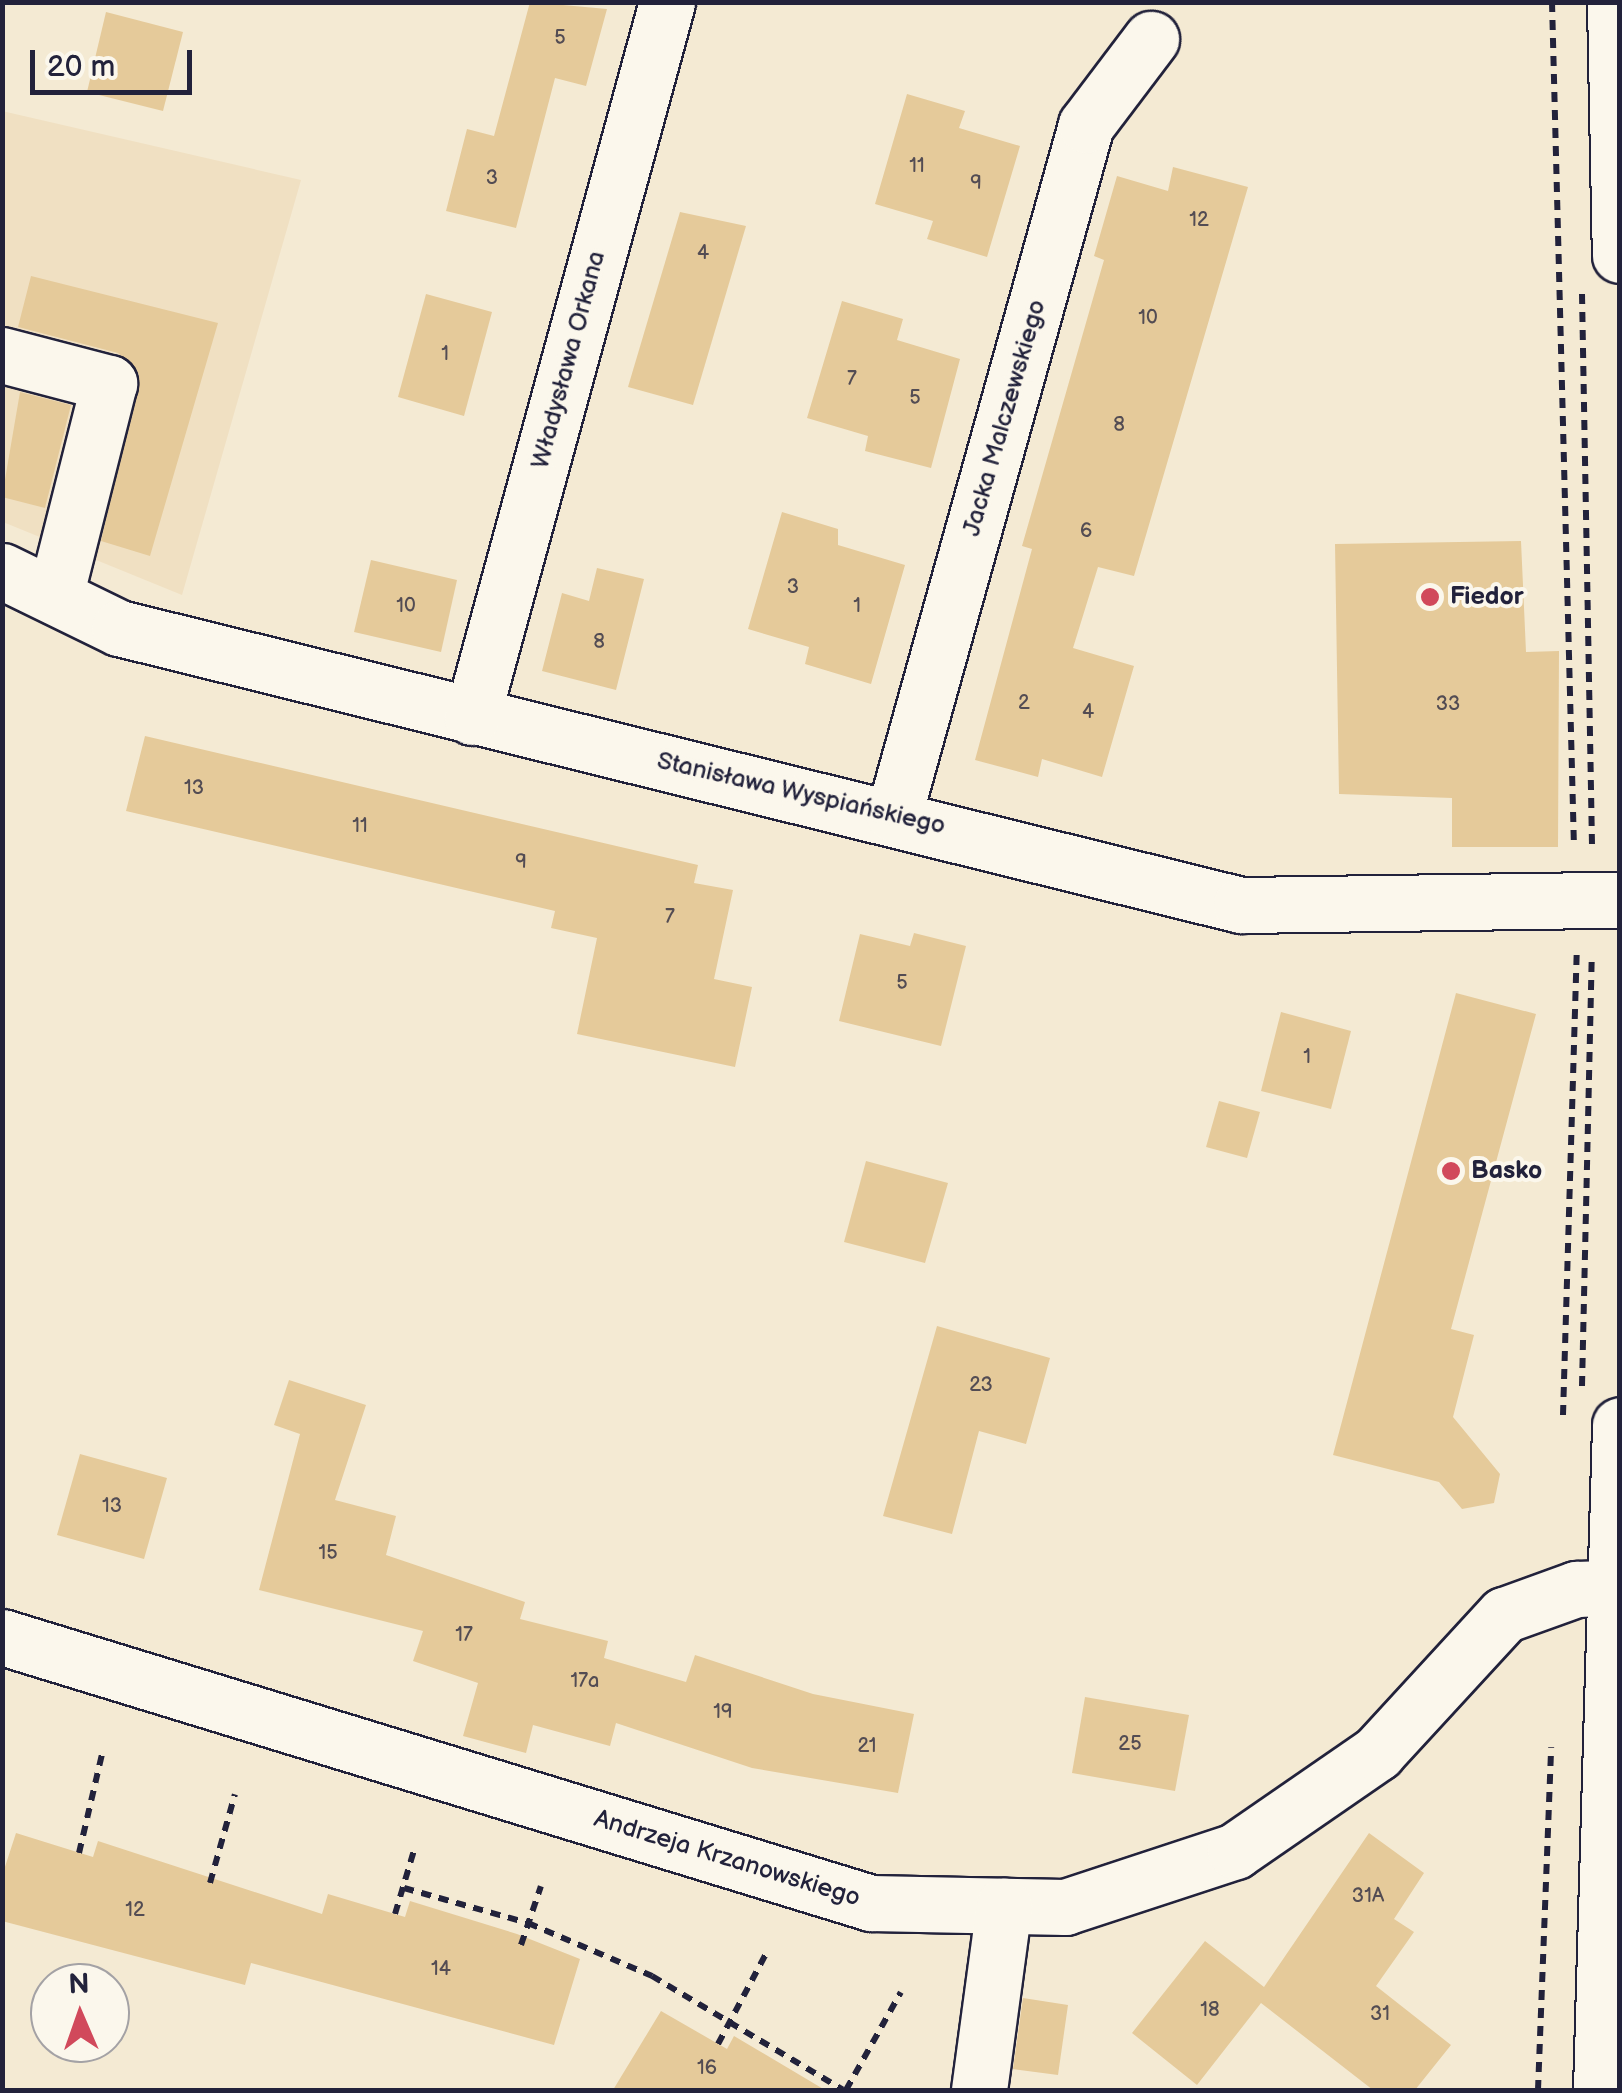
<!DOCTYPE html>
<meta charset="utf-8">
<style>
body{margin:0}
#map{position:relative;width:1622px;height:2093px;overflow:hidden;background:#f4ead3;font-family:"Balsamiq Sans",sans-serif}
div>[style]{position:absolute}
.built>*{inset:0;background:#f0e0c2}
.building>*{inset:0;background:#e5ca9a}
.path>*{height:6px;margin-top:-3px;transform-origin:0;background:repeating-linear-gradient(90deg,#22223b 0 10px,transparent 0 18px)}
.roads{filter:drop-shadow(2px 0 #22223b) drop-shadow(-2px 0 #22223b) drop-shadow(0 2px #22223b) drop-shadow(0 -2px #22223b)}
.minor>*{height:55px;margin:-27.5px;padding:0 27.5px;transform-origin:27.5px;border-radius:27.5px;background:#fbf7ec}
.dots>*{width:28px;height:28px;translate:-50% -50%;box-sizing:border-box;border:5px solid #fbf7ec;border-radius:50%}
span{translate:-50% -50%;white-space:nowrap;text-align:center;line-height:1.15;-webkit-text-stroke:8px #fbf7ec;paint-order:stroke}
.number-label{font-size:20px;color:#534c53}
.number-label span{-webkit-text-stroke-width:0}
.street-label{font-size:25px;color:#22223b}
.poi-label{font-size:25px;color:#22223b;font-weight:700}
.left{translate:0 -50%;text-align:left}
.frame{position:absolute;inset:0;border:5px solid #22223b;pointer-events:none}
.north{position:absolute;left:30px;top:1963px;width:100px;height:100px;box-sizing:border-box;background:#fbf7ec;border:2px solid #a4a2a5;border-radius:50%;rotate:358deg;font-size:28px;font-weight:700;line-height:40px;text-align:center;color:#22223b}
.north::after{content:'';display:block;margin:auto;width:35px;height:45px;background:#d1495b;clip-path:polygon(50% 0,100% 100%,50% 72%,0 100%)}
.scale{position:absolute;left:30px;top:50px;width:162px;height:45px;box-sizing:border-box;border:5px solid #22223b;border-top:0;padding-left:12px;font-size:30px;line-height:35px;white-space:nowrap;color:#22223b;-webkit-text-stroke:8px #fbf7ec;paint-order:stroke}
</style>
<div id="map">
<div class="built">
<i style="clip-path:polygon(2px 111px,301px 180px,182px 595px,3px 522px)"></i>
</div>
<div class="building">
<i style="clip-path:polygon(530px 2px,607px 9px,586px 86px,555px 78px,516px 228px,446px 211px,467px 129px,494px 136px)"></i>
<i style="clip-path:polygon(106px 12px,183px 32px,163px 111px,87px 92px)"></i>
<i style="clip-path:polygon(907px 94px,965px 111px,959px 128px,1020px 146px,987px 257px,927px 239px,933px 221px,875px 204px)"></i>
<i style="clip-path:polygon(1173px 167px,1248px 187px,1134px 576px,1098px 567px,1073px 648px,1134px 666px,1102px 777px,1042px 759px,1038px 777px,975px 760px,1032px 549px,1022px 546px,1104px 260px,1094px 256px,1117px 176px,1168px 191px)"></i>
<i style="clip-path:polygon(680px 212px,746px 226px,693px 405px,628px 387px)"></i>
<i style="clip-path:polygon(31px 276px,218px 323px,150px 556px,101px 541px,139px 374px,118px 353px,18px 327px)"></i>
<i style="clip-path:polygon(426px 294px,492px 312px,464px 416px,398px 397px)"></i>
<i style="clip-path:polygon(842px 301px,903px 319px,897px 340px,960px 359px,931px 468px,865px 451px,868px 436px,807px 418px)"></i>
<i style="clip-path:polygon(20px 392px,71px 405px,45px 508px,2px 497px)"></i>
<i style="clip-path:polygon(782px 512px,838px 529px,838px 545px,905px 565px,871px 684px,805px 664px,809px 647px,748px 629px)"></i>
<i style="clip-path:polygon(1521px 541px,1526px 652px,1559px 651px,1558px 847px,1452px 847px,1452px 798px,1339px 794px,1335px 544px)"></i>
<i style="clip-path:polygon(371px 560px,457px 580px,441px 652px,354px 632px)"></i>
<i style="clip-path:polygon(597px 568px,644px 579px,616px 690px,542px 671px,562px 593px,589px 601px)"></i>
<i style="clip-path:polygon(145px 736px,698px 865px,694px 883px,733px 890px,714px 979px,752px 987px,735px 1067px,577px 1034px,597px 938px,551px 928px,555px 911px,126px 811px)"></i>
<i style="clip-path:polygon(914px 933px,966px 946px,941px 1046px,839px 1021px,860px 934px,910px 946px)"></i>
<i style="clip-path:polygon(1456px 993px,1536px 1014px,1451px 1329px,1474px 1335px,1453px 1417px,1500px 1474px,1494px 1503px,1462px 1509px,1439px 1482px,1333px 1455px)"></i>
<i style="clip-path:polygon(1281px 1012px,1351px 1031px,1331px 1109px,1261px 1091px)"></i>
<i style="clip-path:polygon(1219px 1101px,1260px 1112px,1247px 1158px,1206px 1147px)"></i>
<i style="clip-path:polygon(866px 1161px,948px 1183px,925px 1263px,844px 1242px)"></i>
<i style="clip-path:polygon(937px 1326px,1050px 1358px,1026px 1444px,979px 1431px,952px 1534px,883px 1516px)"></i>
<i style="clip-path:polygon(289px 1380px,366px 1405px,335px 1500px,396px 1516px,386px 1555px,525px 1602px,520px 1619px,608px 1641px,604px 1658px,686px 1682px,695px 1655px,813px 1694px,914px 1714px,898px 1793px,752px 1768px,616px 1723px,610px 1746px,533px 1725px,526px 1753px,463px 1736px,478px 1683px,413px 1661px,423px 1631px,259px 1590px,300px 1434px,274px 1425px)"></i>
<i style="clip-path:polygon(80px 1454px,167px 1478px,144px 1559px,57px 1535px)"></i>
<i style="clip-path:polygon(1085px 1697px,1189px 1715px,1175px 1791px,1072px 1773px)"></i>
<i style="clip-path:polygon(16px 1833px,93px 1857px,98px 1841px,322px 1914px,328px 1894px,405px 1917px,410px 1901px,517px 1934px,580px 1959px,554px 2045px,251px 1963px,245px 1985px,2px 1921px,2px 1876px)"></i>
<i style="clip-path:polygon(1369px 1833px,1424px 1873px,1394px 1919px,1414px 1932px,1376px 1986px,1451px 2045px,1415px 2090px,1373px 2090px,1261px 2003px,1197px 2085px,1132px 2033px,1205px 1941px,1264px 1987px)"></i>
<i style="clip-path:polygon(1023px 1998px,1068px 2005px,1058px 2075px,1013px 2069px)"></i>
<i style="clip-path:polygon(661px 2011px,727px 2049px,734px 2036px,825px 2090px,613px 2090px)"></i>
</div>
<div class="path">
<i style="left:1552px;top:2px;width:844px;rotate:88.51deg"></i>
<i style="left:1582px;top:294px;width:552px;rotate:88.96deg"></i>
<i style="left:1582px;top:1386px;width:432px;rotate:-88.7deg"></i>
<i style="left:1563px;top:1415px;width:463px;rotate:-88.3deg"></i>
<i style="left:79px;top:1853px;width:102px;rotate:-76.9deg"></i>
<i style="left:210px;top:1883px;width:92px;rotate:-74.3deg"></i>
<i style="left:404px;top:1888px;width:129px;rotate:15.8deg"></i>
<i style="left:528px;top:1923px;width:135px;rotate:23.1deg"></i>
<i style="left:652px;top:1976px;width:222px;rotate:30.8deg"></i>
<i style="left:395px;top:1914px;width:70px;rotate:-73.4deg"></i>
<i style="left:521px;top:1945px;width:62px;rotate:-71.3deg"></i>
<i style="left:718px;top:2044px;width:104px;rotate:-62deg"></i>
<i style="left:846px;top:2090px;width:112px;rotate:-60.7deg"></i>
<i style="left:1538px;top:2090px;width:343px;rotate:-87.8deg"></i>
</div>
<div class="roads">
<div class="minor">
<i style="left:1615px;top:2px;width:253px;rotate:88.9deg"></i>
<i style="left:2px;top:355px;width:111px;rotate:14.7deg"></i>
<i style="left:109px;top:383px;width:220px;rotate:104.2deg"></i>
<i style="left:2px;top:571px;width:130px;rotate:26deg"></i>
<i style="left:119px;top:628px;width:1156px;rotate:13.87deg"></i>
<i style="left:1241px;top:905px;width:379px;rotate:-0.8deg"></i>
<i style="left:472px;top:717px;width:741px;rotate:-74.74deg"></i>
<i style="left:894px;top:814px;width:715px;rotate:-74.43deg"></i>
<i style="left:1086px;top:125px;width:108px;rotate:-52.9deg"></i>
<i style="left:2px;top:1637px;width:909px;rotate:17.02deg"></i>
<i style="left:871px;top:1903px;width:194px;rotate:1.2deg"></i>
<i style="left:1065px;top:1907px;width:179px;rotate:-18.2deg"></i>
<i style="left:1235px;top:1851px;width:173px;rotate:-34.6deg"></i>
<i style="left:1377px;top:1753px;width:188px;rotate:-47.4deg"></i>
<i style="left:1504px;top:1615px;width:77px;rotate:-19.9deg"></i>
<i style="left:1576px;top:1589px;width:38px;rotate:-2deg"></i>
<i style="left:979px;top:2090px;width:186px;rotate:-82.3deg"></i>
<i style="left:1601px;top:2090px;width:665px;rotate:-88.36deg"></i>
</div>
</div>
<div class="dots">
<i style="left:1430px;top:597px;background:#d1495b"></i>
<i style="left:1451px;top:1171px;background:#d1495b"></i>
</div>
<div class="number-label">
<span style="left:560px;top:38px">5</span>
<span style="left:917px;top:166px">11</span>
<span style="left:492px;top:178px">3</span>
<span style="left:976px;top:183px">9</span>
<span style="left:1199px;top:220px">12</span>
<span style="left:703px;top:253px">4</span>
<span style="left:1148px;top:318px">10</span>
<span style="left:445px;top:354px">1</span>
<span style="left:852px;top:379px">7</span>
<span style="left:915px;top:398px">5</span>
<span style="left:1119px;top:425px">8</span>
<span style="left:1086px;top:531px">6</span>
<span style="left:793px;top:587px">3</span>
<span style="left:406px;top:606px">10</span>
<span style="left:857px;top:606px">1</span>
<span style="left:599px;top:642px">8</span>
<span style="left:1024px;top:703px">2</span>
<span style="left:1448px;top:704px">33</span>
<span style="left:1088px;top:712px">4</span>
<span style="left:194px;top:788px">13</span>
<span style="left:360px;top:826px">11</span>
<span style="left:521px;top:862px">9</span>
<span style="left:670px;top:917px">7</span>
<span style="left:902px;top:983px">5</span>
<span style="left:1307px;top:1057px">1</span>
<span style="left:981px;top:1385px">23</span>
<span style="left:112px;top:1506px">13</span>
<span style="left:328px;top:1553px">15</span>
<span style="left:464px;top:1635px">17</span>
<span style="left:585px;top:1681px">17a</span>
<span style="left:723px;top:1712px">19</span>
<span style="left:1130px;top:1744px">25</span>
<span style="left:867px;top:1746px">21</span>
<span style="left:1368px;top:1896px">31A</span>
<span style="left:135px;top:1910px">12</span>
<span style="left:441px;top:1969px">14</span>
<span style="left:1210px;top:2010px">18</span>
<span style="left:1380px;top:2014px">31</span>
<span style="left:707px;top:2068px">16</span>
</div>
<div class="street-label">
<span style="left:569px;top:360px;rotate:-75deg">Władysława Orkana</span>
<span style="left:1005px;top:418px;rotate:-74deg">Jacka Malczewskiego</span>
<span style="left:801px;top:794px;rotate:13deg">Stanisława Wyspiańskiego</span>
<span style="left:727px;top:1859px;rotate:17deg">Andrzeja Krzanowskiego</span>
</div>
<div class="poi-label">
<span class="left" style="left:1450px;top:597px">Fiedor</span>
<span class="left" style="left:1471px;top:1171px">Basko</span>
</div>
<div class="frame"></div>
<div class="north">N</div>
<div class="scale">20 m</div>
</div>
